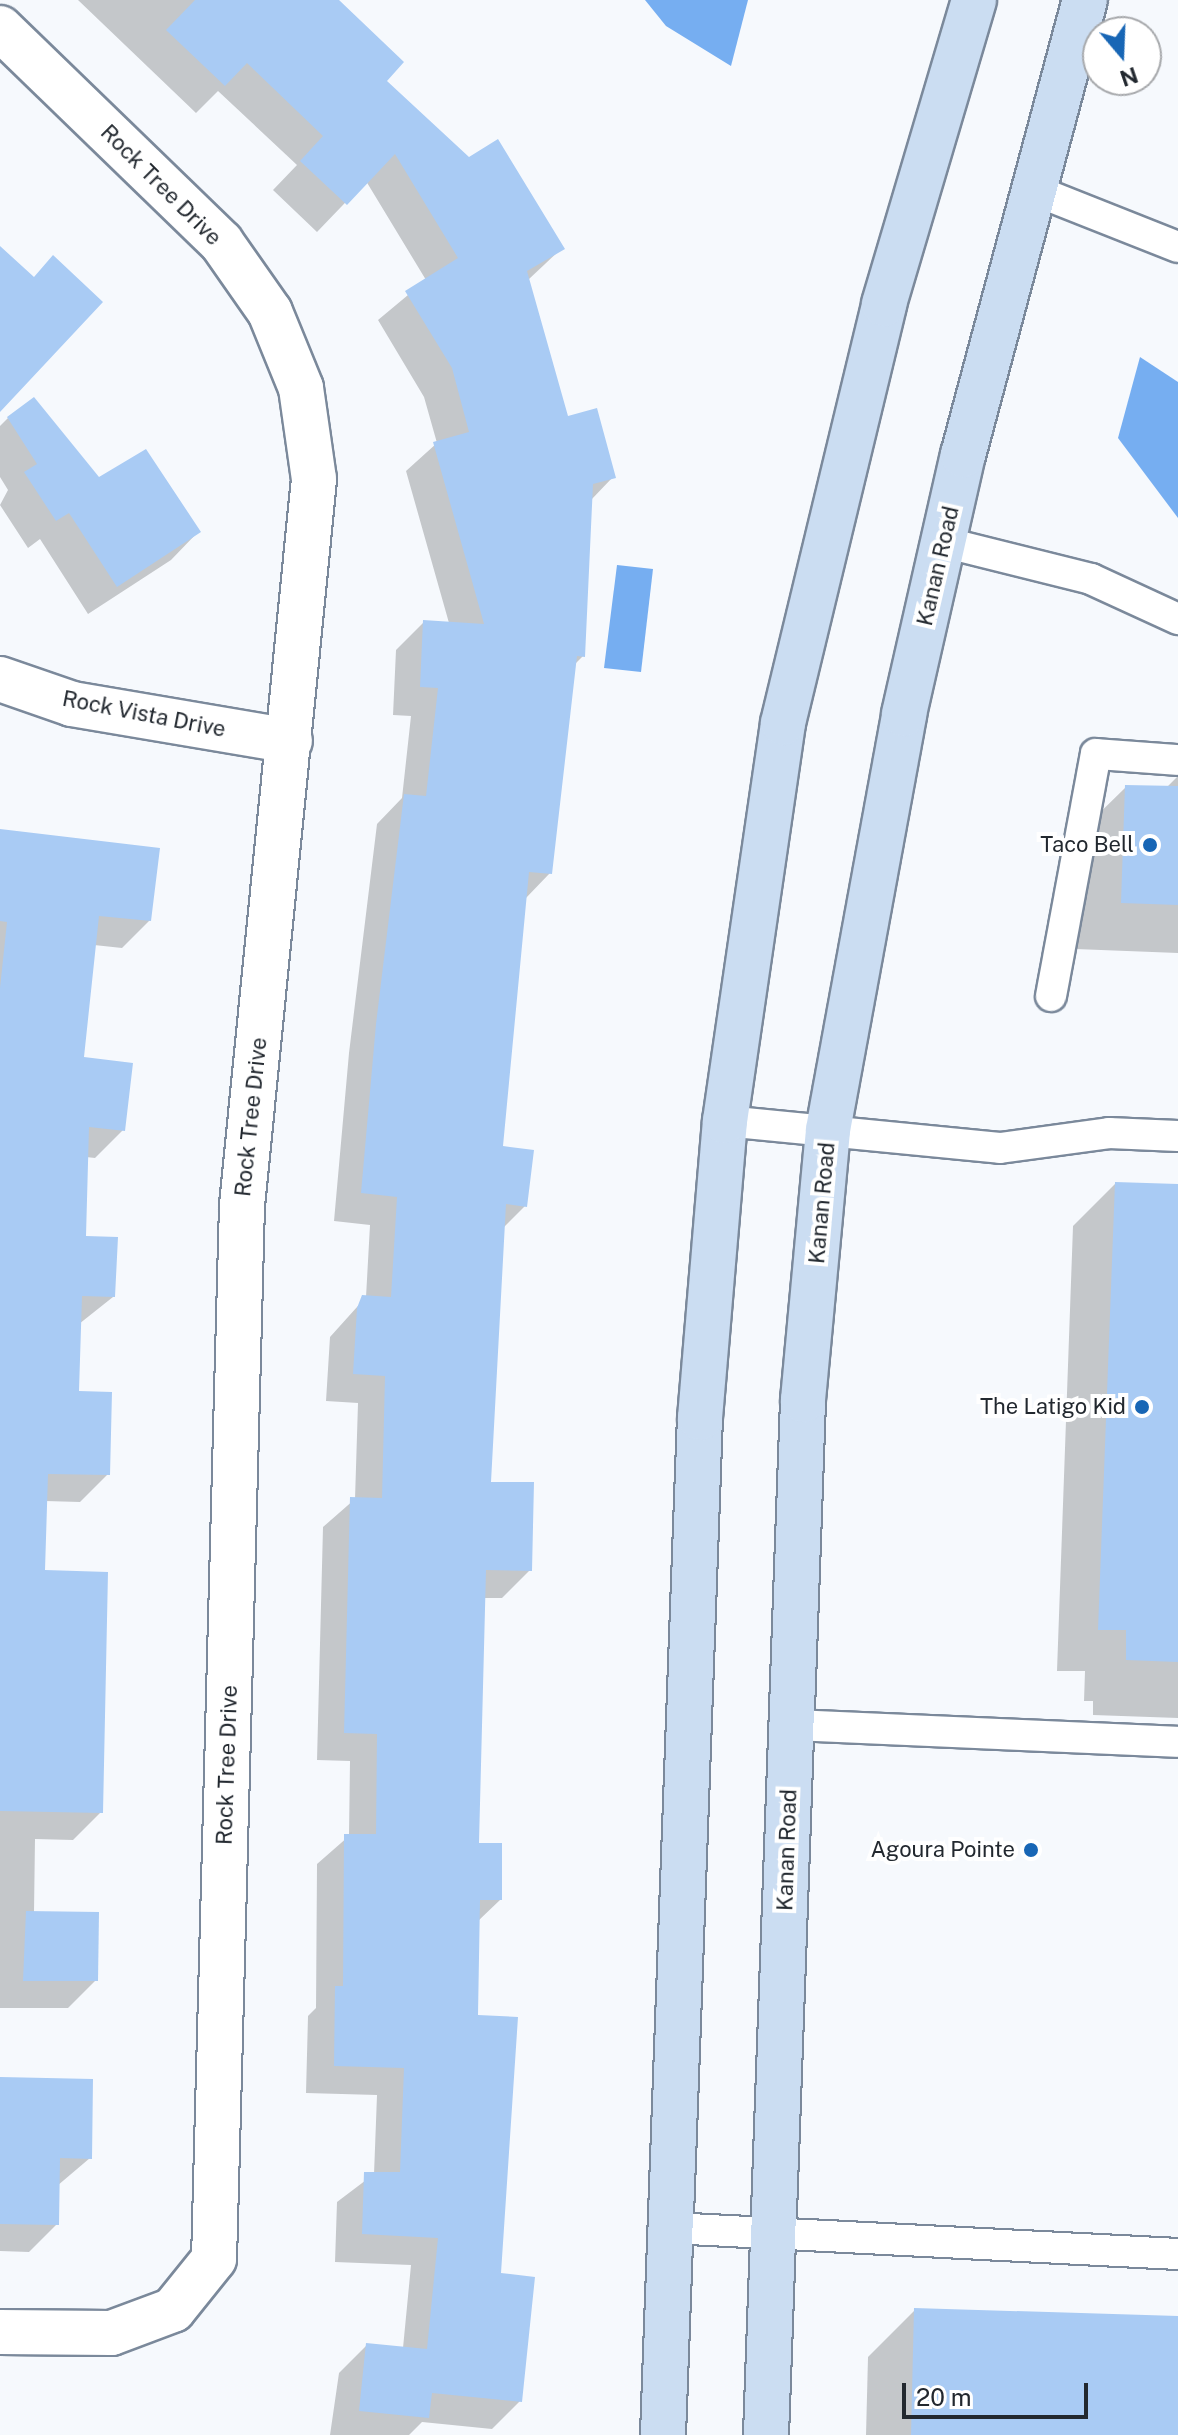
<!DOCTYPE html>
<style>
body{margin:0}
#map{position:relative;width:1178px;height:2435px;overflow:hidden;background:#f6f9fd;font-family:"Public Sans",sans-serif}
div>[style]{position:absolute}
.water>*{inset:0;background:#76aef1}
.shadow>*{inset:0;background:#0003}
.building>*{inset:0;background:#a9cbf4}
.roads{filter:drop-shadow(2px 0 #7b899b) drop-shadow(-2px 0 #7b899b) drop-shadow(0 2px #7b899b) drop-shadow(0 -2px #7b899b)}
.service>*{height:30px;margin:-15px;padding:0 15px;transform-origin:15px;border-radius:15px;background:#fff}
.minor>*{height:44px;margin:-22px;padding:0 22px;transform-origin:22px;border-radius:22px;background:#fff}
.secondary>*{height:44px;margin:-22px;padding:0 22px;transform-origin:22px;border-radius:22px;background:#cbddf2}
.dots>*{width:22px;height:22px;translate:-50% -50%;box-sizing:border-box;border:4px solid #fff;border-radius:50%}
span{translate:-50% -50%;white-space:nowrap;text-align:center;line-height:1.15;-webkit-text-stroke:8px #fff;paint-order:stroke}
.street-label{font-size:22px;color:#22282f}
.poi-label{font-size:22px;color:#22282f}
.right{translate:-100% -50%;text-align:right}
.north{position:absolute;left:1082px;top:16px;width:80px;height:80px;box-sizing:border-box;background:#fff;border:2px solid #a7a9ac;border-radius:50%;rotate:161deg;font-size:22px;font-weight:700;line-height:32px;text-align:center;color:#22282f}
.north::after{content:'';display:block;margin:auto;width:28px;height:36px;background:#1866b5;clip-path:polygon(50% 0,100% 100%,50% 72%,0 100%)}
.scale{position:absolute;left:902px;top:2383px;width:186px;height:36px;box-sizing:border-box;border:4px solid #22282f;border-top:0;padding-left:10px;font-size:24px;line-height:28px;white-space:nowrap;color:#22282f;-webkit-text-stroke:6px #fff;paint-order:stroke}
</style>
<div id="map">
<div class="water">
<i style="clip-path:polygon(645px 0,748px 0,731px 66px,666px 26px)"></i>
<i style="clip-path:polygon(1140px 357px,1178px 382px,1178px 518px,1118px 438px)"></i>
<i style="clip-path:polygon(617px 565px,653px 569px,641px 672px,604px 668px)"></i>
</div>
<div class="shadow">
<i style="clip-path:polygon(78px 0,336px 0,384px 81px,562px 248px,528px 280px,567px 418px,613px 477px,591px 500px,583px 656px,574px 665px,550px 873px,525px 899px,501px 1148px,525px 1206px,503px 1228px,489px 1484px,530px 1570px,502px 1598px,483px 1598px,477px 1845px,500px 1900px,477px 1922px,476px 2017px,499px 2275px,520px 2401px,492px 2429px,422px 2422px,409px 2435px,330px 2435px,339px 2373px,367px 2345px,403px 2348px,411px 2265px,335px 2262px,337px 2202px,374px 2174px,377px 2095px,306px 2093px,308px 2016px,316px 2008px,317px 1864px,349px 1836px,350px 1761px,317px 1760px,323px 1527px,355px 1499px,358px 1403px,326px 1401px,330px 1337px,366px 1297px,370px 1225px,334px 1221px,349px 1053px,377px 824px,402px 798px,411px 716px,393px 715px,396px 650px,424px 622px,449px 623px,406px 471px,437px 443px,424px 397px,378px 320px,426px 280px,366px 181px,317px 232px,273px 190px,297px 165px,218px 91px,196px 113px)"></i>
<i style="clip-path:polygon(8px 418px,99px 480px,198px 532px,171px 560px,88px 614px,40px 539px,28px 548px,0 505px,8px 490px,0 477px,0 426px)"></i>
<i style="clip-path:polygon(1178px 776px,1178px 953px,1075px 949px,1079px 833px,1126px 787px,1166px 788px)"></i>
<i style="clip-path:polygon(0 831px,150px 920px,122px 948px,94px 945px,82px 1059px,123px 1130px,95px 1158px,86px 1157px,84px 1238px,113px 1297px,79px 1324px,77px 1393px,108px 1474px,80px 1502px,45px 1501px,43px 1572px,101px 1812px,73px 1840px,35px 1839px,34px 1913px,96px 1980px,68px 2008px,0 2008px)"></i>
<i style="clip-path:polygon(1115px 1184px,1178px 1186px,1178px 1718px,1093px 1715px,1093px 1701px,1084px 1701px,1085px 1671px,1057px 1671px,1073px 1226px)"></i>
<i style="clip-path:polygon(0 2080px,90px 2158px,57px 2186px,57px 2224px,29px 2252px,0 2251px)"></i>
<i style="clip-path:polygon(915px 2310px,1178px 2318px,1178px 2435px,866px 2435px,868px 2357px)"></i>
</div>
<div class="building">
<i style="clip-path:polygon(195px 0,339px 0,404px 62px,387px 81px,469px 157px,498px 139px,565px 249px,527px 271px,568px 416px,597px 408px,616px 478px,593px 484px,585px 657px,577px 656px,552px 874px,529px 872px,503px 1146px,534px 1150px,527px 1207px,506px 1204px,491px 1482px,534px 1482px,532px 1571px,486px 1570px,479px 1843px,502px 1843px,502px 1900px,480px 1900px,478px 2015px,518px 2017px,501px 2273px,535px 2277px,522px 2402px,432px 2393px,429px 2418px,359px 2411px,366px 2343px,427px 2349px,438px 2238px,362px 2234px,364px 2172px,400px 2172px,404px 2068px,334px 2066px,335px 1986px,343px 1986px,344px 1834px,376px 1834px,377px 1734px,344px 1733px,350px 1497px,382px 1498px,385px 1376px,353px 1374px,357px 1308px,362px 1295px,391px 1297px,397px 1197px,361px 1193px,376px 1024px,404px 794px,426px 796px,438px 688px,420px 687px,423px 620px,484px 624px,433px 442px,469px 432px,452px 368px,405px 291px,458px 258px,395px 154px,347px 205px,300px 161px,323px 136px,247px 63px,225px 86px,166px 30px)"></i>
<i style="clip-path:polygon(0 246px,34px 277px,53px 255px,103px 302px,0 412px)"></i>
<i style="clip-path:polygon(34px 397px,99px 477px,146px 449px,201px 532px,117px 587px,69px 513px,56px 521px,24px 472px,37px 464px,7px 417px)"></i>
<i style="clip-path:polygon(1125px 785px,1178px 786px,1178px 905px,1121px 903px)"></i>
<i style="clip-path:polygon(0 829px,160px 848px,151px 921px,99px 916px,84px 1057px,133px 1063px,125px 1131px,89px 1127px,86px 1236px,118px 1237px,115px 1297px,82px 1296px,79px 1391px,112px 1392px,110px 1475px,48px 1474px,45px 1570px,108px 1572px,103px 1813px,0 1811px,0 988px,7px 922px,0 921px)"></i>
<i style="clip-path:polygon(1115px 1182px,1178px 1184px,1178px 1662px,1126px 1660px,1126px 1630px,1098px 1630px)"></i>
<i style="clip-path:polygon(26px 1911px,99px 1912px,98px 1981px,23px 1981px)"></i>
<i style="clip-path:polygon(0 2077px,93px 2079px,92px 2159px,60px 2158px,59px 2225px,0 2224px)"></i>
<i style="clip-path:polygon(914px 2308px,1178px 2316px,1178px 2435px,911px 2435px)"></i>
</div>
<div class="roads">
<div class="service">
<i style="left:1034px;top:190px;width:155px;rotate:21.6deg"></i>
<i style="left:943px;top:542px;width:153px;rotate:14deg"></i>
<i style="left:1091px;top:579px;width:96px;rotate:24.7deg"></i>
<i style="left:1051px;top:996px;width:246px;rotate:-79.5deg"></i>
<i style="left:1096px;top:754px;width:82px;rotate:4.2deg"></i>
<i style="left:725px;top:1121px;width:276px;rotate:5.6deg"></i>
<i style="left:1000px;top:1148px;width:110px;rotate:-7.8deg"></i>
<i style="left:1109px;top:1133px;width:69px;rotate:2.5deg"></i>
<i style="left:791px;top:1725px;width:387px;rotate:2.5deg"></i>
<i style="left:670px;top:2228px;width:509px;rotate:2.93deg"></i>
</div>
<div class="minor">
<i style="left:0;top:28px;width:308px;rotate:44.1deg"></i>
<i style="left:221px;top:242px;width:85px;rotate:55deg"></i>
<i style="left:270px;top:312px;width:82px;rotate:67.8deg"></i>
<i style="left:301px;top:388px;width:92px;rotate:81.9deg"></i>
<i style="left:314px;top:479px;width:730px;rotate:95.66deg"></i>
<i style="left:242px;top:1205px;width:1054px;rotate:91.52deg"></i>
<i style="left:214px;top:2259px;width:65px;rotate:128.8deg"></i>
<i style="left:173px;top:2310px;width:66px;rotate:159.6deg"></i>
<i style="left:111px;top:2333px;width:111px;rotate:-179.5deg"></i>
<i style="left:0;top:679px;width:76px;rotate:19.1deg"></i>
<i style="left:72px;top:704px;width:221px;rotate:9.6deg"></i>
</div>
<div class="secondary">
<i style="left:663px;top:2435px;width:1018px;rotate:-87.92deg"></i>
<i style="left:700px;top:1418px;width:298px;rotate:-85.2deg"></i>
<i style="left:725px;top:1121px;width:402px;rotate:-81.7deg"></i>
<i style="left:783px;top:723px;width:431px;rotate:-76.4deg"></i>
<i style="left:884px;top:304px;width:317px;rotate:-73.5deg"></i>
<i style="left:766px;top:2435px;width:1036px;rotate:-87.95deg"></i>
<i style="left:803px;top:1400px;width:271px;rotate:-84.7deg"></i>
<i style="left:828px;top:1130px;width:423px;rotate:-79.6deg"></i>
<i style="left:904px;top:714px;width:266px;rotate:-77.2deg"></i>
<i style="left:963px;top:455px;width:471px;rotate:-75deg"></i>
</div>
</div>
<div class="dots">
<i style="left:1150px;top:845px;background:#1866b5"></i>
<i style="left:1142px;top:1407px;background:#1866b5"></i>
<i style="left:1031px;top:1850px;background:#1866b5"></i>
</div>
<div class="street-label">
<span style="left:161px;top:185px;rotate:45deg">Rock Tree Drive</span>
<span style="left:938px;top:566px;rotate:-77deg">Kanan Road</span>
<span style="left:144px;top:714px;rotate:11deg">Rock Vista Drive</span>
<span style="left:251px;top:1117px;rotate:-84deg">Rock Tree Drive</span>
<span style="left:822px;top:1203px;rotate:-85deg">Kanan Road</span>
<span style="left:227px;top:1765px;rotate:-88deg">Rock Tree Drive</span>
<span style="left:787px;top:1850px;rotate:-88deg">Kanan Road</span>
</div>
<div class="poi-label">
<span class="right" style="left:1134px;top:845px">Taco Bell</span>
<span class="right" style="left:1126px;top:1407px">The Latigo Kid</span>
<span class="right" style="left:1015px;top:1850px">Agoura Pointe</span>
</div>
<div class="north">N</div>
<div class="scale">20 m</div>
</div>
